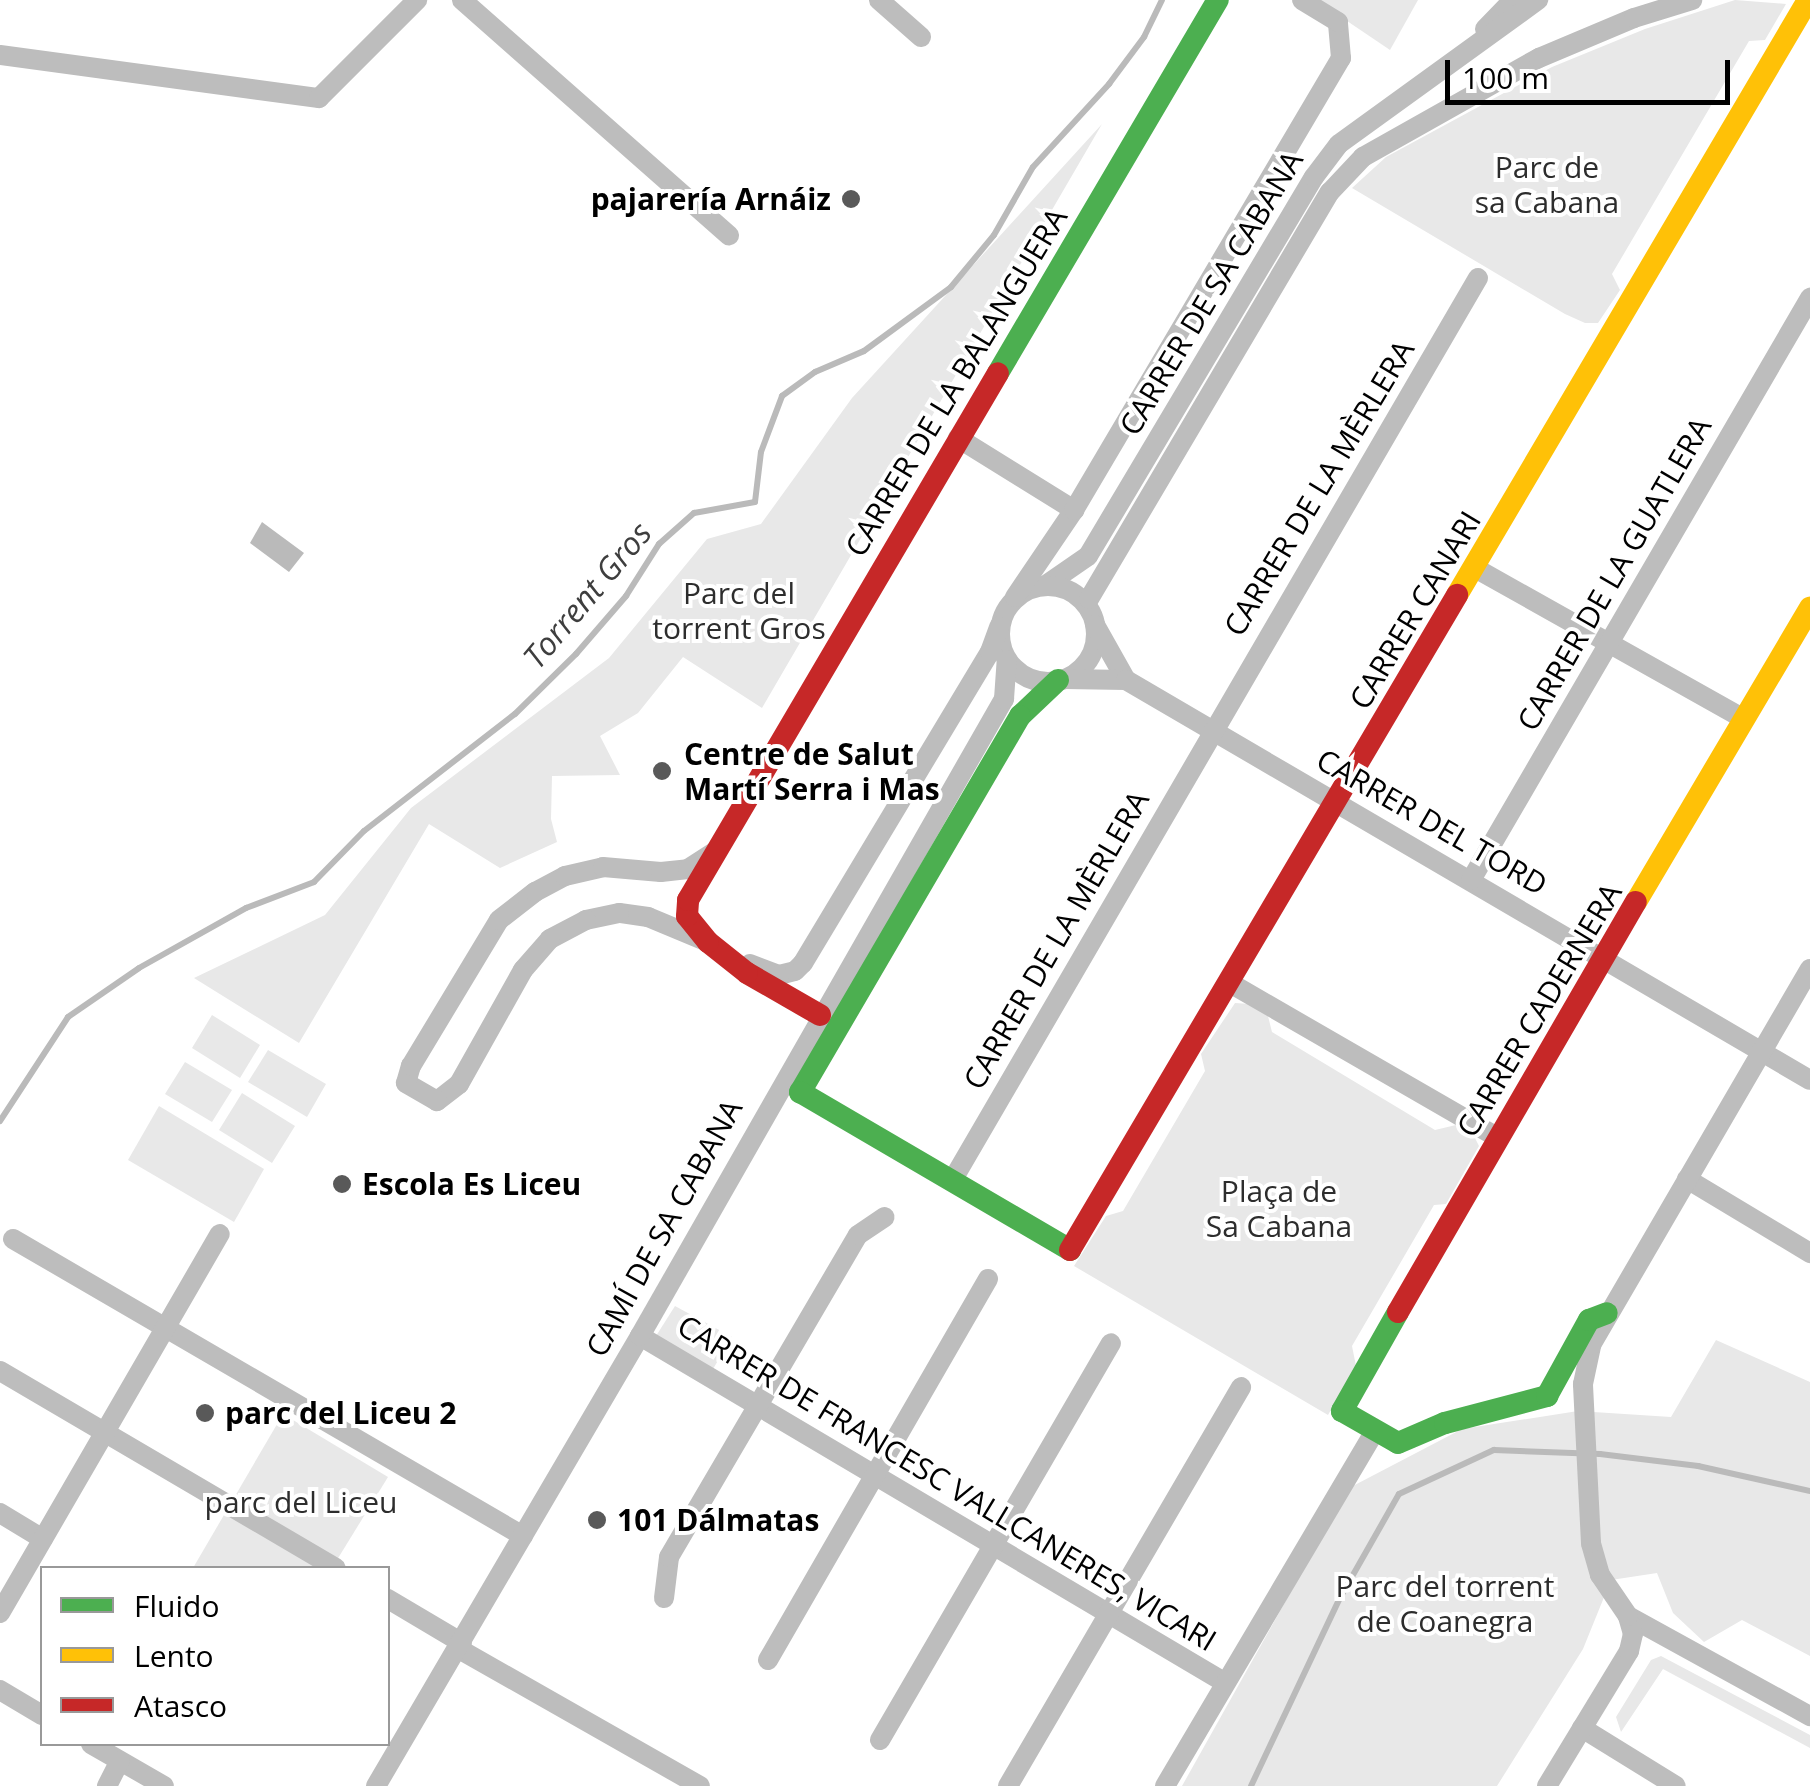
<!DOCTYPE html>
<meta charset="utf-8">
<style>
body{margin:0}
#map{position:relative;width:1810px;height:1786px;overflow:hidden;background:#fff;font-family:"Open Sans",sans-serif}
div>[style]{position:absolute}
.green>*{inset:0;background:#e8e8e8}
.water>*{inset:0;background:#bababa}
.stream>*{height:6px;margin:-3px;padding:0 3px;transform-origin:3px;border-radius:3px;background:#bababa}
.street>*{height:20px;margin:-10px;padding:0 10px;transform-origin:10px;border-radius:10px;background:#bdbdbd}
.street>.ring{margin:-10px;padding:0;box-sizing:content-box;background:none;border:20px solid #bdbdbd;border-radius:50%}
.fast>*{height:22px;margin:-11px;padding:0 11px;transform-origin:11px;border-radius:11px;background:#4caf50}
.slow>*{height:22px;margin:-11px;padding:0 11px;transform-origin:11px;border-radius:11px;background:#ffc107}
.jam>*{height:22px;margin:-11px;padding:0 11px;transform-origin:11px;border-radius:11px;background:#c62828}
.dots>*{width:28px;height:28px;translate:-50% -50%;box-sizing:border-box;border:5px solid #fff;border-radius:50%}
span{translate:-50% -50%;white-space:nowrap;text-align:center;line-height:1.15;-webkit-text-stroke:8px #fff;paint-order:stroke}
.park-label{font-size:30px;color:#2d2d2d}
.poi-label{font-size:30px;color:#000;font-weight:700}
.right{translate:-100% -50%;text-align:right}
.left{translate:0 -50%;text-align:left}
.street-label{font-size:30px;color:#000}
.water-label{font-size:32px;color:#3e3e3e;font-style:italic}
.legend{position:absolute;left:40px;top:1566px;width:350px;height:180px;box-sizing:border-box;background:#fff;border:2px solid #999;margin:0;padding:12px 18px;list-style:none;font-size:30px;color:#000}
.legend li{display:flex;align-items:center;gap:20px;height:50px}
.legend b{width:50px;border:2px solid #999}
.scale{position:absolute;left:1445px;top:60px;width:285px;height:45px;box-sizing:border-box;border:5px solid #000;border-top:0;padding-left:12px;font-size:30px;line-height:35px;white-space:nowrap;color:#000;-webkit-text-stroke:8px #fff;paint-order:stroke}
</style>
<div id="map">
<div class="green">
<i style="clip-path:polygon(1316px 0,1418px 0,1390px 50px)"></i>
<i style="clip-path:polygon(1735px 0,1786px 4px,1765px 40px,1749px 41px,1612px 274px,1620px 290px,1598px 323px,1585px 323px,1565px 314px,1352px 188px,1386px 157px,1552px 67px,1645px 29px)"></i>
<i style="clip-path:polygon(1102px 124px,762px 708px,683px 657px,638px 713px,600px 736px,620px 775px,552px 776px,551px 819px,557px 842px,500px 868px,429px 824px,299px 1043px,194px 978px,325px 915px,411px 808px,609px 658px,707px 539px,761px 524px,852px 398px)"></i>
<i style="clip-path:polygon(1235px 1003px,1250px 1004px,1268px 1016px,1272px 1032px,1435px 1130px,1456px 1125px,1474px 1136px,1479px 1146px,1446px 1204px,1434px 1205px,1352px 1346px,1356px 1366px,1328px 1415px,1074px 1266px,1106px 1216px,1123px 1211px,1205px 1071px,1201px 1054px)"></i>
<i style="clip-path:polygon(212px 1015px,260px 1045px,240px 1078px,192px 1048px)"></i>
<i style="clip-path:polygon(268px 1050px,326px 1084px,307px 1117px,248px 1082px)"></i>
<i style="clip-path:polygon(185px 1062px,232px 1090px,212px 1122px,165px 1094px)"></i>
<i style="clip-path:polygon(242px 1093px,295px 1126px,272px 1163px,219px 1130px)"></i>
<i style="clip-path:polygon(159px 1106px,264px 1169px,234px 1222px,128px 1160px)"></i>
<i style="clip-path:polygon(675px 1306px,732px 1337px,713px 1369px,656px 1336px)"></i>
<i style="clip-path:polygon(1716px 1340px,1810px 1382px,1810px 1656px,1742px 1620px,1704px 1642px,1673px 1613px,1657px 1573px,1611px 1580px,1583px 1649px,1497px 1786px,1182px 1786px,1349px 1488px,1462px 1429px,1578px 1411px,1671px 1417px)"></i>
<i style="clip-path:polygon(283px 1414px,388px 1477px,332px 1568px,193px 1568px)"></i>
<i style="clip-path:polygon(1661px 1656px,1810px 1735px,1810px 1748px,1663px 1669px,1621px 1732px,1616px 1717px,1651px 1660px)"></i>
</div>
<div class="water">
<i style="clip-path:polygon(262px 522px,304px 553px,289px 572px,250px 543px)"></i>
</div>
<div class="stream">
<i style="left:0;top:1121px;width:124px;rotate:-56.8deg"></i>
<i style="left:68px;top:1017px;width:86px;rotate:-34.6deg"></i>
<i style="left:139px;top:968px;width:123px;rotate:-29.3deg"></i>
<i style="left:246px;top:908px;width:73px;rotate:-20.9deg"></i>
<i style="left:314px;top:882px;width:71px;rotate:-45.6deg"></i>
<i style="left:364px;top:831px;width:191px;rotate:-37.8deg"></i>
<i style="left:515px;top:714px;width:86px;rotate:-44.5deg"></i>
<i style="left:576px;top:654px;width:77px;rotate:-49.2deg"></i>
<i style="left:626px;top:596px;width:62px;rotate:-57.6deg"></i>
<i style="left:659px;top:544px;width:47px;rotate:-41.5deg"></i>
<i style="left:694px;top:513px;width:62px;rotate:-10.2deg"></i>
<i style="left:755px;top:502px;width:50px;rotate:-83.2deg"></i>
<i style="left:761px;top:452px;width:60px;rotate:-69.4deg"></i>
<i style="left:782px;top:396px;width:41px;rotate:-36deg"></i>
<i style="left:815px;top:372px;width:53px;rotate:-23.2deg"></i>
<i style="left:864px;top:351px;width:108px;rotate:-36.3deg"></i>
<i style="left:951px;top:287px;width:67px;rotate:-50.4deg"></i>
<i style="left:994px;top:235px;width:78px;rotate:-60.2deg"></i>
<i style="left:1033px;top:167px;width:113px;rotate:-47.5deg"></i>
<i style="left:1109px;top:84px;width:59px;rotate:-53.3deg"></i>
<i style="left:1144px;top:37px;width:41px;rotate:-64.1deg"></i>
<i style="left:1251px;top:1786px;width:210px;rotate:-64.7deg"></i>
<i style="left:1341px;top:1596px;width:117px;rotate:-60.4deg"></i>
<i style="left:1399px;top:1494px;width:105px;rotate:-24.9deg"></i>
<i style="left:1494px;top:1450px;width:106px;rotate:2.2deg"></i>
<i style="left:1600px;top:1454px;width:99px;rotate:7deg"></i>
<i style="left:1698px;top:1466px;width:115px;rotate:12.6deg"></i>
</div>
<div class="street">
<i style="left:462px;top:0;width:356px;rotate:41.4deg"></i>
<i style="left:879px;top:0;width:56px;rotate:41.4deg"></i>
<i style="left:1485px;top:29px;width:40px;rotate:-46deg"></i>
<i style="left:0;top:55px;width:322px;rotate:7.7deg"></i>
<i style="left:319px;top:98px;width:139px;rotate:-45deg"></i>
<i style="left:958px;top:438px;width:137px;rotate:31.8deg"></i>
<i style="left:1475px;top:568px;width:308px;rotate:29.3deg"></i>
<i style="left:1046px;top:585px;width:51px;rotate:-34.6deg"></i>
<i style="left:1088px;top:556px;width:441px;rotate:-59.2deg"></i>
<i style="left:1314px;top:177px;width:41px;rotate:-52.9deg"></i>
<i style="left:1339px;top:144px;width:246px;rotate:-35.9deg"></i>
<i class="ring" style="left:1000px;top:586px;width:76px;height:76px"></i>
<i style="left:1015px;top:597px;width:105px;rotate:-55.9deg"></i>
<i style="left:1074px;top:510px;width:525px;rotate:-59.43deg"></i>
<i style="left:1341px;top:58px;width:36px;rotate:-95deg"></i>
<i style="left:1338px;top:22px;width:42px;rotate:-148.6deg"></i>
<i style="left:1089px;top:599px;width:473px;rotate:-59.4deg"></i>
<i style="left:1330px;top:192px;width:48px;rotate:-46.7deg"></i>
<i style="left:1363px;top:157px;width:202px;rotate:-29.4deg"></i>
<i style="left:1539px;top:58px;width:103px;rotate:-22.8deg"></i>
<i style="left:1634px;top:18px;width:61px;rotate:-17.2deg"></i>
<i style="left:1095px;top:625px;width:63px;rotate:60.6deg"></i>
<i style="left:1065px;top:679px;width:61px;rotate:0.9deg"></i>
<i style="left:1126px;top:680px;width:792px;rotate:30.32deg"></i>
<i style="left:1471px;top:880px;width:674px;rotate:-59.78deg"></i>
<i style="left:708px;top:942px;width:65px;rotate:-157.4deg"></i>
<i style="left:648px;top:917px;width:29px;rotate:-172deg"></i>
<i style="left:619px;top:913px;width:34px;rotate:168deg"></i>
<i style="left:586px;top:920px;width:41px;rotate:152.2deg"></i>
<i style="left:550px;top:939px;width:41px;rotate:131.1deg"></i>
<i style="left:523px;top:970px;width:131px;rotate:119.3deg"></i>
<i style="left:459px;top:1084px;width:28px;rotate:142deg"></i>
<i style="left:437px;top:1101px;width:36px;rotate:-150deg"></i>
<i style="left:406px;top:1083px;width:18px;rotate:-74deg"></i>
<i style="left:411px;top:1066px;width:170px;rotate:-58.9deg"></i>
<i style="left:499px;top:920px;width:46px;rotate:-37.9deg"></i>
<i style="left:535px;top:892px;width:34px;rotate:-28deg"></i>
<i style="left:565px;top:876px;width:39px;rotate:-13deg"></i>
<i style="left:603px;top:867px;width:58px;rotate:4.9deg"></i>
<i style="left:661px;top:872px;width:27px;rotate:-6deg"></i>
<i style="left:688px;top:869px;width:31px;rotate:-33deg"></i>
<i style="left:750px;top:964px;width:31px;rotate:21deg"></i>
<i style="left:779px;top:975px;width:16px;rotate:-14deg"></i>
<i style="left:795px;top:971px;width:11px;rotate:-45deg"></i>
<i style="left:803px;top:963px;width:363px;rotate:-59deg"></i>
<i style="left:990px;top:652px;width:27px;rotate:-70deg"></i>
<i style="left:1230px;top:983px;width:308px;rotate:30deg"></i>
<i style="left:1687px;top:1179px;width:144px;rotate:31deg"></i>
<i style="left:952px;top:1181px;width:1045px;rotate:-59.78deg"></i>
<i style="left:13px;top:1239px;width:590px;rotate:30.21deg"></i>
<i style="left:640px;top:1336px;width:679px;rotate:30.65deg"></i>
<i style="left:0;top:1371px;width:389px;rotate:30.4deg"></i>
<i style="left:0;top:1513px;width:50px;rotate:31.2deg"></i>
<i style="left:664px;top:1598px;width:41px;rotate:-83deg"></i>
<i style="left:669px;top:1557px;width:373px;rotate:-59.6deg"></i>
<i style="left:858px;top:1235px;width:32px;rotate:-34deg"></i>
<i style="left:388px;top:1599px;width:86px;rotate:30.7deg"></i>
<i style="left:0;top:1613px;width:438px;rotate:-59.9deg"></i>
<i style="left:1628px;top:1616px;width:208px;rotate:28.8deg"></i>
<i style="left:459px;top:1649px;width:277px;rotate:29.6deg"></i>
<i style="left:768px;top:1660px;width:440px;rotate:-60deg"></i>
<i style="left:0;top:1690px;width:49px;rotate:30.8deg"></i>
<i style="left:1582px;top:1728px;width:110px;rotate:31.7deg"></i>
<i style="left:880px;top:1740px;width:459px;rotate:-59.8deg"></i>
<i style="left:91px;top:1744px;width:84px;rotate:29.9deg"></i>
<i style="left:107px;top:1786px;width:28px;rotate:-63deg"></i>
<i style="left:376px;top:1786px;width:522px;rotate:-59.6deg"></i>
<i style="left:640px;top:1336px;width:734px;rotate:-60.26deg"></i>
<i style="left:1004px;top:699px;width:39px;rotate:-86deg"></i>
<i style="left:1008px;top:1786px;width:462px;rotate:-59.7deg"></i>
<i style="left:1165px;top:1786px;width:412px;rotate:-59.4deg"></i>
<i style="left:1547px;top:1786px;width:158px;rotate:-58.7deg"></i>
<i style="left:1629px;top:1651px;width:17px;rotate:-77deg"></i>
<i style="left:1633px;top:1634px;width:19px;rotate:-106deg"></i>
<i style="left:1628px;top:1616px;width:50px;rotate:-124.3deg"></i>
<i style="left:1600px;top:1575px;width:33px;rotate:-106deg"></i>
<i style="left:1591px;top:1543px;width:159px;rotate:-92.9deg"></i>
<i style="left:1583px;top:1384px;width:40px;rotate:-78deg"></i>
<i style="left:1591px;top:1345px;width:435px;rotate:-59.8deg"></i>
</div>
<div class="fast">
<i style="left:998px;top:373px;width:433px;rotate:-59.5deg"></i>
<i style="left:1058px;top:680px;width:52px;rotate:136.5deg"></i>
<i style="left:1020px;top:716px;width:436px;rotate:120.3deg"></i>
<i style="left:800px;top:1092px;width:313px;rotate:30.3deg"></i>
<i style="left:1398px;top:1312px;width:114px;rotate:119.5deg"></i>
<i style="left:1342px;top:1411px;width:64px;rotate:29.7deg"></i>
<i style="left:1398px;top:1443px;width:51px;rotate:-23.1deg"></i>
<i style="left:1445px;top:1423px;width:106px;rotate:-14.8deg"></i>
<i style="left:1547px;top:1396px;width:87px;rotate:-61.1deg"></i>
<i style="left:1589px;top:1320px;width:19px;rotate:-21deg"></i>
</div>
<div class="slow">
<i style="left:1457px;top:595px;width:691px;rotate:-59.46deg"></i>
<i style="left:1636px;top:902px;width:342px;rotate:-59.4deg"></i>
</div>
<div class="jam">
<i style="left:820px;top:1015px;width:84px;rotate:-150.1deg"></i>
<i style="left:747px;top:973px;width:50px;rotate:-141.5deg"></i>
<i style="left:708px;top:942px;width:33px;rotate:-129deg"></i>
<i style="left:687px;top:916px;width:16px;rotate:-86deg"></i>
<i style="left:688px;top:900px;width:611px;rotate:-59.53deg"></i>
<i style="left:1070px;top:1250px;width:761px;rotate:-59.42deg"></i>
<i style="left:1398px;top:1312px;width:474px;rotate:-59.9deg"></i>
</div>
<div class="dots">
<i style="left:851px;top:199px;background:#595959"></i>
<i style="left:662px;top:771px;background:#595959"></i>
<i style="left:342px;top:1184px;background:#595959"></i>
<i style="left:205px;top:1413px;background:#595959"></i>
<i style="left:597px;top:1520px;background:#595959"></i>
</div>
<div class="park-label">
<span style="left:1547px;top:184px">Parc de<br>sa Cabana</span>
<span style="left:739px;top:610px">Parc del<br>torrent Gros</span>
<span style="left:1279px;top:1208px">Plaça de<br>Sa Cabana</span>
<span style="left:301px;top:1502px">parc del Liceu</span>
<span style="left:1445px;top:1603px">Parc del torrent<br>de Coanegra</span>
</div>
<div class="poi-label">
<span class="right" style="left:831px;top:199px">pajarería Arnáiz</span>
<span class="left" style="left:684px;top:771px">Centre de Salut<br>Martí Serra i Mas</span>
<span class="left" style="left:362px;top:1184px">Escola Es Liceu</span>
<span class="left" style="left:225px;top:1413px">parc del Liceu 2</span>
<span class="left" style="left:617px;top:1520px">101 Dálmatas</span>
</div>
<div class="street-label">
<span style="left:1211px;top:293px;rotate:-59deg">CARRER DE SA CABANA</span>
<span style="left:956px;top:382px;rotate:-59deg">CARRER DE LA BALANGUERA</span>
<span style="left:1319px;top:488px;rotate:-59deg">CARRER DE LA MÈRLERA</span>
<span style="left:1614px;top:574px;rotate:-60deg">CARRER DE LA GUATLERA</span>
<span style="left:1415px;top:610px;rotate:-59deg">CARRER CANARI</span>
<span style="left:1432px;top:822px;rotate:30deg">CARRER DEL TORD</span>
<span style="left:1056px;top:940px;rotate:-60deg">CARRER DE LA MÈRLERA</span>
<span style="left:1539px;top:1010px;rotate:-59deg">CARRER CADERNERA</span>
<span style="left:664px;top:1228px;rotate:-61deg">CAMÍ DE SA CABANA</span>
<span style="left:947px;top:1483px;rotate:31deg">CARRER DE FRANCESC VALLCANERES, VICARI</span>
</div>
<div class="water-label">
<span style="left:587px;top:595px;rotate:-50deg">Torrent Gros</span>
</div>
<ul class="legend">
<li><b style="height:12px;background:#4caf50"></b>Fluido</li>
<li><b style="height:12px;background:#ffc107"></b>Lento</li>
<li><b style="height:12px;background:#c62828"></b>Atasco</li>
</ul>
<div class="scale">100 m</div>
</div>
